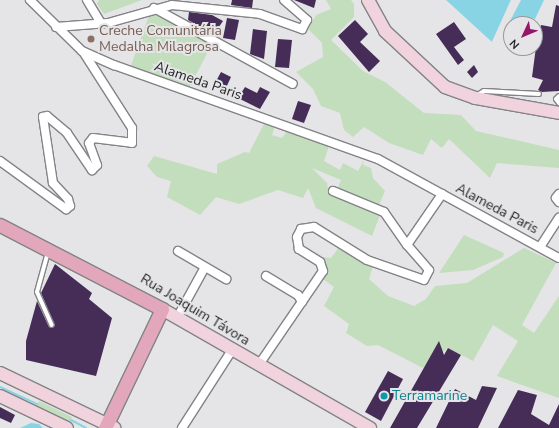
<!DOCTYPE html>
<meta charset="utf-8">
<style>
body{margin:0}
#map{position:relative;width:559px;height:428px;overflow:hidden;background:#e5e5e8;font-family:"Nunito Sans",sans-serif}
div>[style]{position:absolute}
.green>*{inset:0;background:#c2debc}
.water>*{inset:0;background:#88d4e4}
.pier>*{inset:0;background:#e5e5e8}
.stream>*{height:2px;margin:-1px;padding:0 1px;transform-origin:1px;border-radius:1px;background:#88d4e4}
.building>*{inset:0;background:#452d58}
.roads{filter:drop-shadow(1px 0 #838387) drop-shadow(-1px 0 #838387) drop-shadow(0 1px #838387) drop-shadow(0 -1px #838387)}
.lane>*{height:4px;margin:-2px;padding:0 2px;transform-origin:2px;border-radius:2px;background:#fff}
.street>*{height:8px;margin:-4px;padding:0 4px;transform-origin:4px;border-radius:4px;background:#fff}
.secondary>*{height:12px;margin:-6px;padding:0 6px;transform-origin:6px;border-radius:6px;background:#f1d3dd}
.primary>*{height:13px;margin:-6.5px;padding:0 6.5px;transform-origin:6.5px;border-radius:6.5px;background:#e3a7bb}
.dots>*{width:11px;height:11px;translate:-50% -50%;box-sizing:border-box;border:2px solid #e5e5e8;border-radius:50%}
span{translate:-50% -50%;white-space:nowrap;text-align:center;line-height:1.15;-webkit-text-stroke:4px #e5e5e8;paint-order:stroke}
.education-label{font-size:14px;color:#785e54}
.left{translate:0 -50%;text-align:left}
.street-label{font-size:14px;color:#252526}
.culture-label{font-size:14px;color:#0d838f}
.north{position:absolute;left:503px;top:16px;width:40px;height:40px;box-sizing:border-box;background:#e5e5e8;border:1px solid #98989a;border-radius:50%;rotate:226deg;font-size:11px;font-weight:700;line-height:16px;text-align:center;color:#252526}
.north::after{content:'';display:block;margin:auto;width:14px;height:18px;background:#99156a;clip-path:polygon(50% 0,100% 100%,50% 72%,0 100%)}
</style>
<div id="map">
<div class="green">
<i style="clip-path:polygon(99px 0,142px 0,104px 14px,97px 4px)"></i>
<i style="clip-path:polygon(326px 0,351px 0,354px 4px,354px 17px,331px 40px,363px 71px,385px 82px,424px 113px,461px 115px,476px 131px,559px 150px,559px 168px,497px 163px,490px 178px,449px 139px,442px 148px,431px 139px,423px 155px,389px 143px,364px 127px,353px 137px,344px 130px,340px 113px,321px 106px,313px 89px,296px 72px,323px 57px,322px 43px,308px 29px,316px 15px,331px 9px)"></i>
<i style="clip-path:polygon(155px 11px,212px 44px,189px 88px,130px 68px,150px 13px)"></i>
<i style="clip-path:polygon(265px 122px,275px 126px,272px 135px,282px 138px,287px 131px,329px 146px,324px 161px,340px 170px,343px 163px,358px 171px,364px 160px,363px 165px,371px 168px,373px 178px,385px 191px,378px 207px,337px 190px,341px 180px,312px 168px,327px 183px,328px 190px,380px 215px,372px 236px,316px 208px,308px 188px,303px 198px,278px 190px,239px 204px,216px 197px,200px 215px,167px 197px,171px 181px,157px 177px,147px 166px,154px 156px,217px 174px,217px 164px,245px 152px,249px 153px)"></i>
<i style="clip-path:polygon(464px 235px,504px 253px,503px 257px,473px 270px,439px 273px)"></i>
<i style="clip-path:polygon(340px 246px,373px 266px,369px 279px,388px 296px,414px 306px,426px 299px,435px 286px,467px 283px,524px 248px,556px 263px,522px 325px,534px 333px,559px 296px,559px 398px,497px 376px,518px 341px,493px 325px,473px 361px,448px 348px,423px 368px,378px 345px,367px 346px,346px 333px,349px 324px,324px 306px,334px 287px,319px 276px,323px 257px,331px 258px)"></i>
<i style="clip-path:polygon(39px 401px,72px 417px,69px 424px,36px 408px)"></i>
</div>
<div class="water">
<i style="clip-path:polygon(446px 0,511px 0,492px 42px)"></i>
<i style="clip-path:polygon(521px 0,544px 0,535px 19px,528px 17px,524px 24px,518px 24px,510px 21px)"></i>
<i style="clip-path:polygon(31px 423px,39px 424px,43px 428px,20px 428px)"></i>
</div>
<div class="pier">
<i style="clip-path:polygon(511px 0,509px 14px,494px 43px,492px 42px)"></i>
</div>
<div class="stream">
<i style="left:0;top:387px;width:41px;rotate:24.7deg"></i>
<i style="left:71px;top:420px;width:17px;rotate:28deg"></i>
</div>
<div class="building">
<i style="clip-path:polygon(232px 0,253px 0,252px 8px,231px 5px)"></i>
<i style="clip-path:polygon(294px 0,316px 0,314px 8px)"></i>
<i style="clip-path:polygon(556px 5px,559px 6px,559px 91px,542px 92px,538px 90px,543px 80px,532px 77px,536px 47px,541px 25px,552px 27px)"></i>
<i style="clip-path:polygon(189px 12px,212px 15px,223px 21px,214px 34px,188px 20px)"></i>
<i style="clip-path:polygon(227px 18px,239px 20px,235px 40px,223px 38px)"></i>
<i style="clip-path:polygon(355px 20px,368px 34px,360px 42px,380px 61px,369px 72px,338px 36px)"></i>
<i style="clip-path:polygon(454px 22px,466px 39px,454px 47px,464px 60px,458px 65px,436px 34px)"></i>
<i style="clip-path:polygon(253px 29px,267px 31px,264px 59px,250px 54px)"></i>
<i style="clip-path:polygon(278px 39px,292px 40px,289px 68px,275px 67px)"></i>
<i style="clip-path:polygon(474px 65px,478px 72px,472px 78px,467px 72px)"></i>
<i style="clip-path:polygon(221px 72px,231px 77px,225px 90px,214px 85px)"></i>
<i style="clip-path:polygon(245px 87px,257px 93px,260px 87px,270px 92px,260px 109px,238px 98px)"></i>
<i style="clip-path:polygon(298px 101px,311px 105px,304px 123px,292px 119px)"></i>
<i style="clip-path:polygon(55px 264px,92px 293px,89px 299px,112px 318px,96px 376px,26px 360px,26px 341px,37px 301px,49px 327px,55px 326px,41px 293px)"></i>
<i style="clip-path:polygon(439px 341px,444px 355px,448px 348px,461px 355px,417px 428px,390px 428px)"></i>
<i style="clip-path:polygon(388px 371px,403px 379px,381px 421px,365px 412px)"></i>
<i style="clip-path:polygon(482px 386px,497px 388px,478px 428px,436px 428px,455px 389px,476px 400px)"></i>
<i style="clip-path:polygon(518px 390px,537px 395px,531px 414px,549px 425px,559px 404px,559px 428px,498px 428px)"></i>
<i style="clip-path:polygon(0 407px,15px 415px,11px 423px,0 418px)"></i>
</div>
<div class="roads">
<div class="lane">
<i style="left:476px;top:96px;width:9px;rotate:-32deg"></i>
<i style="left:484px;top:91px;width:55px;rotate:3.1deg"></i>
<i style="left:559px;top:96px;width:4px;rotate:135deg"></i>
<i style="left:556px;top:99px;width:5px;rotate:53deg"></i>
<i style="left:48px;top:252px;width:41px;rotate:105.4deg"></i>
<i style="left:37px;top:292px;width:36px;rotate:66deg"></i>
</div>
<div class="street">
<i style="left:30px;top:0;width:73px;rotate:44.4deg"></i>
<i style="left:82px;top:51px;width:35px;rotate:24deg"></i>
<i style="left:114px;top:65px;width:280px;rotate:19.6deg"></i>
<i style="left:378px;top:159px;width:206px;rotate:28.7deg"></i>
<i style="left:87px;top:0;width:27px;rotate:59deg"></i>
<i style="left:154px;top:8px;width:158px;rotate:28.7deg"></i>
<i style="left:56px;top:27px;width:52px;rotate:-4.4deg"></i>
<i style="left:108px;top:23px;width:66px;rotate:-15.7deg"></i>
<i style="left:172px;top:5px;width:88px;rotate:5.8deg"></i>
<i style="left:260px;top:14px;width:45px;rotate:19.7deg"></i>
<i style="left:302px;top:29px;width:10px;rotate:-61deg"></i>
<i style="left:307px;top:20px;width:30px;rotate:-139deg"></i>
<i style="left:0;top:161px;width:82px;rotate:36deg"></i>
<i style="left:66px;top:209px;width:5px;rotate:-37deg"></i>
<i style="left:70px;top:206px;width:7px;rotate:-106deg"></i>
<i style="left:68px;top:199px;width:22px;rotate:-133deg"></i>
<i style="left:53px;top:183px;width:67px;rotate:-98.6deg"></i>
<i style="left:43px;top:117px;width:4px;rotate:-14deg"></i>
<i style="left:47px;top:116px;width:26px;rotate:40deg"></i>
<i style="left:67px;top:133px;width:45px;rotate:56deg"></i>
<i style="left:92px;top:170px;width:7px;rotate:-45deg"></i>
<i style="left:97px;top:165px;width:23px;rotate:-110deg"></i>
<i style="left:89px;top:143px;width:6px;rotate:-51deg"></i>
<i style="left:93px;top:138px;width:39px;rotate:7deg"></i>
<i style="left:132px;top:143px;width:15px;rotate:-90deg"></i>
<i style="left:132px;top:128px;width:89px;rotate:-122.6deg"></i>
<i style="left:333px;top:191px;width:55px;rotate:22.4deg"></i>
<i style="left:384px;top:212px;width:40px;rotate:55.1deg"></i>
<i style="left:559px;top:194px;width:5px;rotate:127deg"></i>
<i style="left:556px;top:198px;width:5px;rotate:53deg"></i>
<i style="left:540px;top:247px;width:35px;rotate:-57deg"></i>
<i style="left:178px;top:251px;width:56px;rotate:30.3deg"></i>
<i style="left:266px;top:276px;width:37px;rotate:31deg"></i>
<i style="left:298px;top:295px;width:8px;rotate:60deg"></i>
<i style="left:177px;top:318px;width:58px;rotate:-61.2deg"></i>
<i style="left:258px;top:366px;width:115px;rotate:-55.6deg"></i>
<i style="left:323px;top:271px;width:9px;rotate:-108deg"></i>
<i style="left:320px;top:262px;width:25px;rotate:-148deg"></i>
<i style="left:299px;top:249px;width:12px;rotate:-99deg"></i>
<i style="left:297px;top:237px;width:9px;rotate:-63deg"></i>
<i style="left:301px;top:229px;width:13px;rotate:-9deg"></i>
<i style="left:314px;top:227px;width:62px;rotate:31.9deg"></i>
<i style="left:367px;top:260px;width:60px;rotate:19.3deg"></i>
<i style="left:424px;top:280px;width:11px;rotate:-63deg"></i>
<i style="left:429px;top:270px;width:33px;rotate:-131deg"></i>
<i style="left:407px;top:245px;width:62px;rotate:-55.5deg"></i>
<i style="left:182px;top:428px;width:93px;rotate:-57.3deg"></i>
</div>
<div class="secondary">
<i style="left:368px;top:0;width:35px;rotate:61deg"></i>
<i style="left:385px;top:31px;width:82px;rotate:43deg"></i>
<i style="left:445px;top:87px;width:32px;rotate:20deg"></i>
<i style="left:475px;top:98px;width:85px;rotate:10.1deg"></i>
<i style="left:162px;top:309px;width:240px;rotate:29.8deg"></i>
<i style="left:0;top:373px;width:127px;rotate:25.6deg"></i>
<i style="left:0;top:396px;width:74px;rotate:25.5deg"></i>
</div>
<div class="primary">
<i style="left:0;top:225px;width:182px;rotate:27.4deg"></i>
<i style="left:162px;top:309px;width:132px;rotate:115.6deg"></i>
</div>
</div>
<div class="dots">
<i style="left:91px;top:39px;background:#8d6e63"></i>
<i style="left:384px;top:396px;background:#0f9aa8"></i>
</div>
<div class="education-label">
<span class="left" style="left:99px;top:39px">Creche Comunitária<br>Medalha Milagrosa</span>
</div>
<div class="street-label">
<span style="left:198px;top:81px;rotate:19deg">Alameda Paris</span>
<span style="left:497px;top:209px;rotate:28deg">Alameda Paris</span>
<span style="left:195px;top:310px;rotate:31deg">Rua Joaquim Távora</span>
</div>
<div class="culture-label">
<span class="left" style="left:392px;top:396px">Terramarine</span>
</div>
<div class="north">N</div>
</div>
